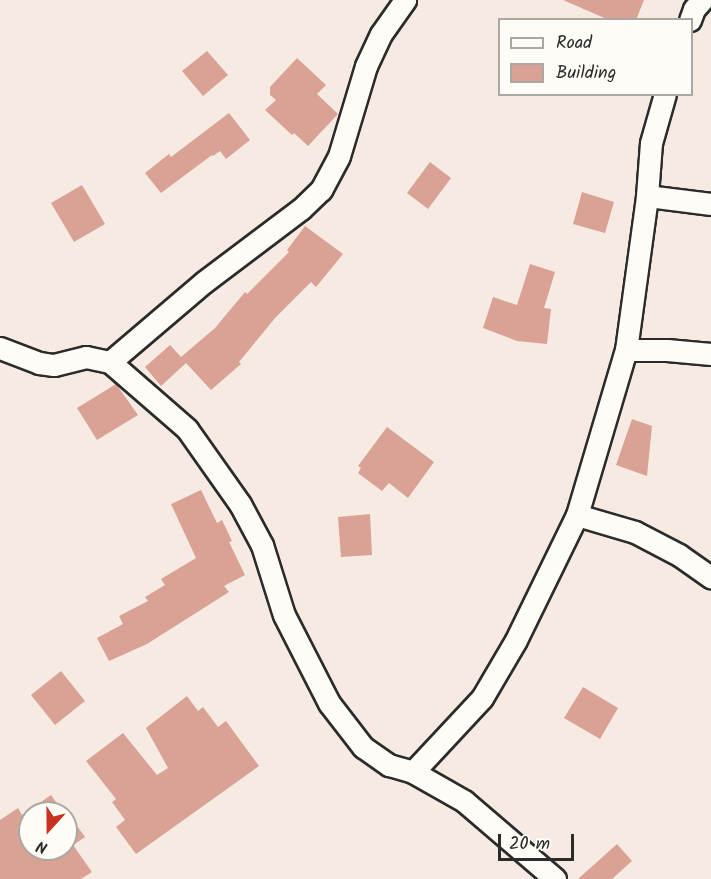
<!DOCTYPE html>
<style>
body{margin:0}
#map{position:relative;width:711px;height:879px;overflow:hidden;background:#f6eae3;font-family:Kalam,sans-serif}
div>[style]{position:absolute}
.building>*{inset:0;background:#daa295}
.roads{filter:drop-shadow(2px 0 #2b2b2b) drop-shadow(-2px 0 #2b2b2b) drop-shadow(0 2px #2b2b2b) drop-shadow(0 -2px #2b2b2b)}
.street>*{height:21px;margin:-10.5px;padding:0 10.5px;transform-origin:10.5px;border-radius:10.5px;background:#fdfcf7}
span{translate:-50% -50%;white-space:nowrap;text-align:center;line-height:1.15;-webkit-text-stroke:4.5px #fdfcf7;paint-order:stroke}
.legend{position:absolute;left:498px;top:18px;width:195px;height:78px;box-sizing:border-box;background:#fdfcf7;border:2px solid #a9a8a5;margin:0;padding:8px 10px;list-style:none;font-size:18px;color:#2b2b2b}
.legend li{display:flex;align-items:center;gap:12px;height:30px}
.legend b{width:30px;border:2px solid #a9a8a5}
.north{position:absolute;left:18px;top:801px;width:60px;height:60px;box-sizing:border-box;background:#fdfcf7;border:2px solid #a9a8a5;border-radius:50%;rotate:201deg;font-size:16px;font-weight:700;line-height:24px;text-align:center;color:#2b2b2b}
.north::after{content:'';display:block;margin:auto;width:21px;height:27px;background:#c8321e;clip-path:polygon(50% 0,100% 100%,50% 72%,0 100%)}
.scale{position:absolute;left:498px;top:834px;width:76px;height:27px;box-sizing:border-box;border:3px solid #2b2b2b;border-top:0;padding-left:8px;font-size:18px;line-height:21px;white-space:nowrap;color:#2b2b2b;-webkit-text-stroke:4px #fdfcf7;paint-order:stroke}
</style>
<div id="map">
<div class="building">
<i style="clip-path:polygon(563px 0,644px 0,636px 20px,609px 20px)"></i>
<i style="clip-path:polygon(207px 51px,228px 75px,203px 96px,182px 71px)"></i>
<i style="clip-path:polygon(297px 58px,326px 85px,317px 94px,338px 114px,308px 146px,294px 133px,292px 135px,265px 110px,276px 100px,270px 95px,270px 87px)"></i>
<i style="clip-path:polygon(229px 113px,250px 140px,226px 159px,220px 151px,213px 156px,212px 155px,161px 193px,145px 173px,169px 154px,171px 157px)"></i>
<i style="clip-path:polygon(430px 162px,451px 178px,428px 209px,407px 193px)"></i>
<i style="clip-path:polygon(82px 185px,105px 224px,74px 242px,51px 203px)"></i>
<i style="clip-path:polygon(582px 192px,614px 202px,605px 233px,573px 224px)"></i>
<i style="clip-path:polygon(305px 226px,343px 254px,316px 287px,311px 282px,275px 318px,239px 362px,241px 364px,211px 390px,186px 363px,161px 386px,145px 367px,170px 345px,181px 357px,215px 328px,245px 292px,247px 294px,289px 252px,287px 250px)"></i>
<i style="clip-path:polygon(530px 264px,555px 272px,544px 308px,551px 309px,547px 344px,517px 341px,483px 328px,493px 297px,517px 305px)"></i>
<i style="clip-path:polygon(116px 384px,138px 415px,97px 440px,77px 408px)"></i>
<i style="clip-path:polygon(632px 419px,652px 426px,647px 476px,616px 465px)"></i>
<i style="clip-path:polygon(387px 427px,434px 462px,408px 498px,389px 483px,382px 491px,358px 473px,361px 468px,358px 466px)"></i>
<i style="clip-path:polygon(201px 490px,217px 523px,222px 520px,232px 541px,229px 542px,245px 575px,224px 586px,229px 592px,147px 644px,109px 661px,97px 638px,123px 624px,119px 616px,148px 601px,145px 597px,165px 585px,161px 579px,196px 558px,171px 504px)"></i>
<i style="clip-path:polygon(370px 514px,372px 555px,341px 557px,338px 517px)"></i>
<i style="clip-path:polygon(61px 671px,85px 701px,55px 725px,31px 695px)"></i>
<i style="clip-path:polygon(583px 687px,618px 708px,600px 739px,564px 718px)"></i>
<i style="clip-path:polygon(187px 696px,198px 711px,203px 707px,218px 727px,226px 721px,259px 766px,136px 854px,116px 827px,125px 820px,112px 802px,116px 799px,86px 761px,123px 733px,157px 775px,168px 768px,146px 728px)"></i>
<i style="clip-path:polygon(evenodd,51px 795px,62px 811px,65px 809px,85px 837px,73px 845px,92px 872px,81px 879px,0 879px,0 820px,18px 808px,22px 815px,51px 795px,30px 813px,66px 813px,66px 849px,30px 849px,30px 813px)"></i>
<i style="clip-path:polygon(617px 844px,632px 861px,612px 879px,578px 879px)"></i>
</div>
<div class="roads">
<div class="street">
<i style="left:690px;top:20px;width:12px;rotate:-70deg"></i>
<i style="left:694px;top:9px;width:12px;rotate:-48deg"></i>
<i style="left:647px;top:196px;width:64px;rotate:7.1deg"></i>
<i style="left:0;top:348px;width:42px;rotate:21deg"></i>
<i style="left:39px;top:363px;width:15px;rotate:8deg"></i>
<i style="left:54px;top:365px;width:33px;rotate:-14deg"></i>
<i style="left:86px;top:357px;width:25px;rotate:12deg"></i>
<i style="left:110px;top:362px;width:102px;rotate:41deg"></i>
<i style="left:187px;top:429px;width:92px;rotate:54.8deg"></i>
<i style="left:240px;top:504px;width:47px;rotate:61.8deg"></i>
<i style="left:262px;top:545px;width:73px;rotate:72.6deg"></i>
<i style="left:284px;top:615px;width:99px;rotate:62.9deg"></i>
<i style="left:329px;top:703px;width:56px;rotate:52.3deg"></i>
<i style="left:363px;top:747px;width:32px;rotate:35deg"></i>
<i style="left:389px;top:765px;width:25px;rotate:16deg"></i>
<i style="left:413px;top:772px;width:59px;rotate:29.6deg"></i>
<i style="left:464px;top:801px;width:120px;rotate:40.6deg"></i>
<i style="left:626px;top:350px;width:41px"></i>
<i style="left:667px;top:350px;width:44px;rotate:5.2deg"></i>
<i style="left:110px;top:362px;width:123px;rotate:-40.4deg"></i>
<i style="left:204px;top:282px;width:121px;rotate:-37deg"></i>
<i style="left:301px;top:209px;width:28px;rotate:-44deg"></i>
<i style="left:321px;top:190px;width:38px;rotate:-62deg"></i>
<i style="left:339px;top:156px;width:94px;rotate:-73.3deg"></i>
<i style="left:366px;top:66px;width:35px;rotate:-65deg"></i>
<i style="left:381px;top:34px;width:42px;rotate:-54.8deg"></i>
<i style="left:577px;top:515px;width:60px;rotate:16.3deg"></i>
<i style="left:635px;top:532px;width:50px;rotate:27.6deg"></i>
<i style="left:679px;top:555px;width:39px;rotate:35deg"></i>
<i style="left:413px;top:772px;width:101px;rotate:-47deg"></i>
<i style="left:482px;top:698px;width:67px;rotate:-59.6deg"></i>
<i style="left:516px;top:640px;width:139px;rotate:-64deg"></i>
<i style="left:577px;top:515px;width:172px;rotate:-73.5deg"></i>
<i style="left:626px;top:350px;width:155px;rotate:-82.2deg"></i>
<i style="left:647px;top:196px;width:53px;rotate:-85.7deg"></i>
<i style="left:651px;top:143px;width:51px;rotate:-74.1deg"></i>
</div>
</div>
<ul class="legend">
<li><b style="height:8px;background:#fdfcf7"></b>Road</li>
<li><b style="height:16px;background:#daa295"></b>Building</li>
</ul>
<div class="north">N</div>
<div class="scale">20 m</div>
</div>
